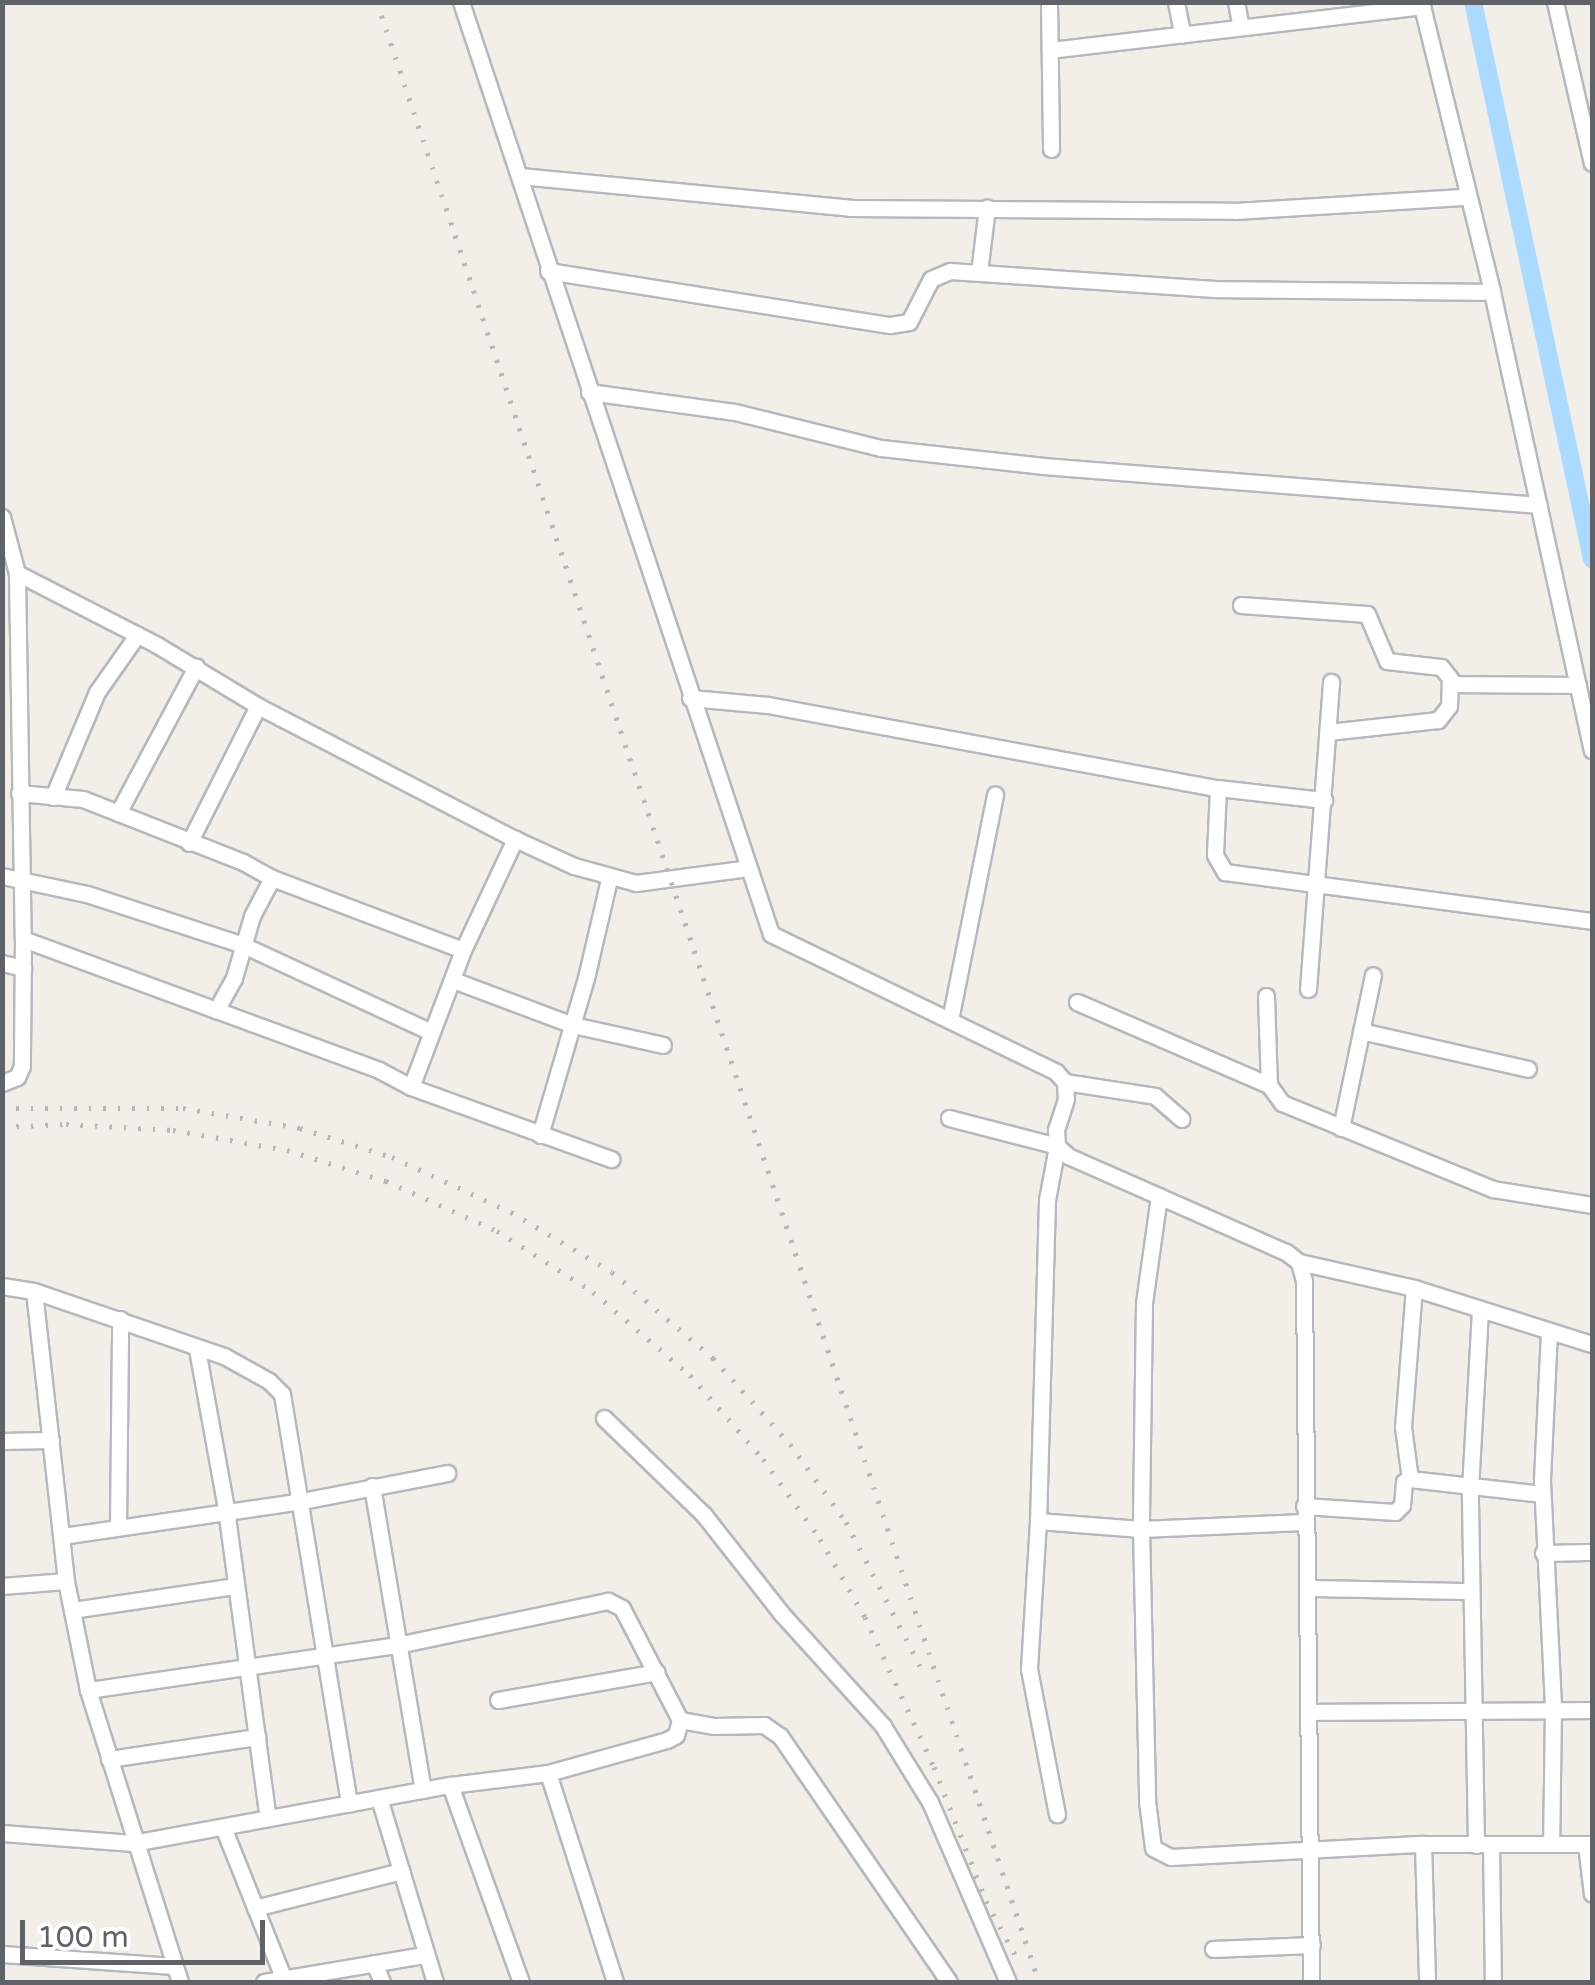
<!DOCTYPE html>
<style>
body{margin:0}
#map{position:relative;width:1595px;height:1985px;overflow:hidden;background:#f1efe8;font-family:"Varela Round",sans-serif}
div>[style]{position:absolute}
.canal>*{height:18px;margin:-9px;padding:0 9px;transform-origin:9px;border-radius:9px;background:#aadaff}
.roads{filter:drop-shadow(2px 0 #b5b8bc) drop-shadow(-2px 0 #b5b8bc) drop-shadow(0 2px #b5b8bc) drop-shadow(0 -2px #b5b8bc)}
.minor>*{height:15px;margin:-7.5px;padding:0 7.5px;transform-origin:7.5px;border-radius:7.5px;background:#fff}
.rail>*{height:5px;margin-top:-2.5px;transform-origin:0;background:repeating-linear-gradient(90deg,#b6b7b8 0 2.5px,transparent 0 14.5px)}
span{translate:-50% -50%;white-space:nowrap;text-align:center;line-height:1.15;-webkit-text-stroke:10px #fff;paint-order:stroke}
.frame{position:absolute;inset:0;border:5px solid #5f6368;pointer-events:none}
.scale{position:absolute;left:20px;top:1920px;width:245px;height:45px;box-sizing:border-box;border:5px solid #5f6368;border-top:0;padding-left:12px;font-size:30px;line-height:35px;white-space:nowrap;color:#5f6368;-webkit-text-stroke:8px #fff;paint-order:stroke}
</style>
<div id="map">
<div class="canal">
<i style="left:1473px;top:2px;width:570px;rotate:77.94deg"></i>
</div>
<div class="roads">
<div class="minor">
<i style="left:461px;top:2px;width:982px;rotate:71.6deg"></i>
<i style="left:771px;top:934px;width:317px;rotate:25.8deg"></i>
<i style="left:1056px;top:1072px;width:13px;rotate:48deg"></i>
<i style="left:1065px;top:1082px;width:17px;rotate:87deg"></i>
<i style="left:1066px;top:1099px;width:33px;rotate:108deg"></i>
<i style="left:1056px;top:1130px;width:16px;rotate:86deg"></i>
<i style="left:1057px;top:1146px;width:15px;rotate:42deg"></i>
<i style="left:1068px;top:1156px;width:238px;rotate:23.8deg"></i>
<i style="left:1286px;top:1252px;width:16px;rotate:38deg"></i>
<i style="left:1299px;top:1262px;width:20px;rotate:75deg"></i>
<i style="left:1304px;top:1281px;width:701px;rotate:89.43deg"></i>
<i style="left:1049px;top:2px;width:147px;rotate:89.2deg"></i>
<i style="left:1176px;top:2px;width:33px;rotate:79deg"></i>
<i style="left:1236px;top:2px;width:25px;rotate:79deg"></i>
<i style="left:1421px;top:2px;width:299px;rotate:76.2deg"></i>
<i style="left:1492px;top:292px;width:469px;rotate:77.7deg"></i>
<i style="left:1555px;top:2px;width:165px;rotate:77.1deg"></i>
<i style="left:1050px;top:50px;width:375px;rotate:-6.7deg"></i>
<i style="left:520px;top:176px;width:332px;rotate:5.5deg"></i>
<i style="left:850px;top:208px;width:385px;rotate:0.4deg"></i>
<i style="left:1235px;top:211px;width:232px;rotate:-3.5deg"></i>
<i style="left:548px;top:271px;width:346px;rotate:9deg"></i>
<i style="left:890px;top:325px;width:19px;rotate:-9deg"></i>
<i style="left:909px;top:322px;width:48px;rotate:-62.9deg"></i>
<i style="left:931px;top:279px;width:21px;rotate:-23deg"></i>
<i style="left:950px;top:271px;width:265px;rotate:3.9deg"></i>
<i style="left:1214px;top:289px;width:278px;rotate:0.6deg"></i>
<i style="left:979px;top:273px;width:66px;rotate:-83.1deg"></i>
<i style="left:589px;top:392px;width:147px;rotate:7.8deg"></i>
<i style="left:735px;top:412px;width:150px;rotate:13.9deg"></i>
<i style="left:881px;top:448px;width:164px;rotate:6.3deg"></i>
<i style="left:1044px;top:466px;width:496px;rotate:4.5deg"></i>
<i style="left:2px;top:517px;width:58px;rotate:75deg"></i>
<i style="left:17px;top:573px;width:366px;rotate:89.1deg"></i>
<i style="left:23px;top:939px;width:127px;rotate:90.5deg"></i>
<i style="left:22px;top:1066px;width:12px;rotate:114deg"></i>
<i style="left:17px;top:1077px;width:16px;rotate:158deg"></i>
<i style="left:17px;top:573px;width:157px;rotate:27.2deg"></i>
<i style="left:157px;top:645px;width:118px;rotate:31.1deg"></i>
<i style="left:258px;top:706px;width:289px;rotate:27.4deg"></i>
<i style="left:1241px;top:605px;width:126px;rotate:4.1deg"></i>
<i style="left:1367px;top:614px;width:51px;rotate:66.9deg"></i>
<i style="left:1387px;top:661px;width:54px;rotate:6.3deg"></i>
<i style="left:1441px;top:667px;width:14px;rotate:51deg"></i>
<i style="left:1450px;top:678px;width:28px;rotate:92deg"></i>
<i style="left:1449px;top:706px;width:18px;rotate:128deg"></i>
<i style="left:1438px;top:720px;width:111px;rotate:173.8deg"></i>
<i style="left:1450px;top:684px;width:128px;rotate:0.4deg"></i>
<i style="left:690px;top:698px;width:78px;rotate:5.1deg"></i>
<i style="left:768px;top:705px;width:458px;rotate:10.5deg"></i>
<i style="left:1218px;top:788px;width:107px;rotate:6.5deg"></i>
<i style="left:1218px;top:788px;width:67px;rotate:92.6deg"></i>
<i style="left:1215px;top:855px;width:20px;rotate:60deg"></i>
<i style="left:1225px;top:872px;width:370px;rotate:7.6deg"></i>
<i style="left:19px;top:793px;width:64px;rotate:5.4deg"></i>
<i style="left:83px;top:799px;width:172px;rotate:21.5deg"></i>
<i style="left:243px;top:862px;width:33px;rotate:29deg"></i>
<i style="left:272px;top:878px;width:204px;rotate:20.7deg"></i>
<i style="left:463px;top:950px;width:123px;rotate:-64.9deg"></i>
<i style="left:515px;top:839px;width:65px;rotate:24.6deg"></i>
<i style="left:574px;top:866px;width:64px;rotate:15.3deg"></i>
<i style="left:636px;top:883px;width:113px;rotate:-7.6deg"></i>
<i style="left:53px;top:797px;width:114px;rotate:-67.3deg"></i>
<i style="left:97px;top:692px;width:70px;rotate:-54.9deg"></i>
<i style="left:118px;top:813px;width:166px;rotate:-61.9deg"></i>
<i style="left:189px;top:843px;width:153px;rotate:-63.3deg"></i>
<i style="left:2px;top:876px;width:87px;rotate:12deg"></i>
<i style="left:87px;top:894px;width:164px;rotate:18.1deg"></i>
<i style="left:243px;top:945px;width:207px;rotate:24.8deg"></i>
<i style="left:272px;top:878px;width:43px;rotate:117.8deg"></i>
<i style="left:252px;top:916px;width:65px;rotate:106.2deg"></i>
<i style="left:234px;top:978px;width:37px;rotate:119deg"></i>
<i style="left:216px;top:1010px;width:174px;rotate:20.2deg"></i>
<i style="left:379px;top:1070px;width:36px;rotate:28deg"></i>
<i style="left:411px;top:1087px;width:147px;rotate:-69.2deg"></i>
<i style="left:23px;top:939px;width:206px;rotate:20.2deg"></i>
<i style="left:2px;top:963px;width:22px;rotate:13deg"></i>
<i style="left:453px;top:980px;width:128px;rotate:20.6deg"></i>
<i style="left:573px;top:1025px;width:92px;rotate:12.5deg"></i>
<i style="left:1308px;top:989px;width:308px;rotate:-85.7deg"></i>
<i style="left:1266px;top:996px;width:89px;rotate:88.1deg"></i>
<i style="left:1269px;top:1085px;width:22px;rotate:54deg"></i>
<i style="left:1282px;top:1103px;width:228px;rotate:22.2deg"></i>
<i style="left:1493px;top:1189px;width:100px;rotate:9.2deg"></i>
<i style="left:1077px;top:1002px;width:209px;rotate:23.4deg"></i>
<i style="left:950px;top:1020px;width:230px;rotate:-78.7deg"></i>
<i style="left:1361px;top:1031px;width:171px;rotate:12.8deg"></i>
<i style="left:1065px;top:1082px;width:91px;rotate:8.8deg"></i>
<i style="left:1155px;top:1096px;width:35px;rotate:41deg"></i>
<i style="left:411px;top:1087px;width:213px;rotate:19.8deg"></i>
<i style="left:949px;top:1118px;width:112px;rotate:14.5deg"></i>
<i style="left:1057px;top:1146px;width:55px;rotate:100.5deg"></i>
<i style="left:1047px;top:1200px;width:321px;rotate:91.6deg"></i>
<i style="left:1038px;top:1521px;width:148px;rotate:93.5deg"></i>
<i style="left:1029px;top:1669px;width:148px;rotate:79.1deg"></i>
<i style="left:1341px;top:1128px;width:156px;rotate:-78.2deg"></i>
<i style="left:540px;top:1135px;width:164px;rotate:-73.7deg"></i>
<i style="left:586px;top:978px;width:102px;rotate:-76.9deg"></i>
<i style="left:1159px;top:1196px;width:108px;rotate:98deg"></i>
<i style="left:1144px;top:1303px;width:226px;rotate:90.8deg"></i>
<i style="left:1141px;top:1529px;width:272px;rotate:88.7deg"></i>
<i style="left:1147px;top:1801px;width:47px;rotate:82.7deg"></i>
<i style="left:1153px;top:1848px;width:20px;rotate:27deg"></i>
<i style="left:1171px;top:1857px;width:252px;rotate:-3deg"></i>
<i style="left:1423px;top:1844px;width:169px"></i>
<i style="left:1299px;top:1262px;width:118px;rotate:12.7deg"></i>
<i style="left:1414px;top:1288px;width:187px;rotate:17.5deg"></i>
<i style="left:2px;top:1286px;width:32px;rotate:9deg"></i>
<i style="left:34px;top:1291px;width:292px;rotate:83.7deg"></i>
<i style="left:66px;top:1581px;width:111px;rotate:78.6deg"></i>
<i style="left:88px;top:1690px;width:306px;rotate:72.5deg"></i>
<i style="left:34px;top:1291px;width:201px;rotate:18.9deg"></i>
<i style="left:224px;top:1356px;width:51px;rotate:29.1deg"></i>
<i style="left:269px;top:1381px;width:18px;rotate:45deg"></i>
<i style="left:282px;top:1394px;width:415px;rotate:80.7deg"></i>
<i style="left:1549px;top:1331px;width:150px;rotate:92.7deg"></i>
<i style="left:1542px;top:1481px;width:228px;rotate:87.2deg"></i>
<i style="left:1553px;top:1709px;width:135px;rotate:90.8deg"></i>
<i style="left:197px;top:1349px;width:163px;rotate:79.7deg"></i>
<i style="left:226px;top:1509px;width:312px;rotate:82.3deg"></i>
<i style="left:604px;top:1418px;width:139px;rotate:44.1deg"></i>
<i style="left:704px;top:1515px;width:125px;rotate:51.8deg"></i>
<i style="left:781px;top:1613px;width:152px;rotate:47.9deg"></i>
<i style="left:883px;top:1726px;width:89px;rotate:58.3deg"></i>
<i style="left:930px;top:1802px;width:196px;rotate:66.6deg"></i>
<i style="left:2px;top:1441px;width:49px;rotate:-1.2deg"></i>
<i style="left:1410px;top:1479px;width:52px;rotate:-97.7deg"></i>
<i style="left:1403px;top:1427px;width:139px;rotate:-85.5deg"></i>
<i style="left:372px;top:1486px;width:308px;rotate:80.5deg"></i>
<i style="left:1304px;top:1506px;width:91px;rotate:3.8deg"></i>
<i style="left:1395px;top:1512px;width:10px;rotate:-45deg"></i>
<i style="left:1402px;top:1505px;width:23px;rotate:-85deg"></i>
<i style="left:1404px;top:1482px;width:7px;rotate:-27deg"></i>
<i style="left:1410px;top:1479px;width:133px;rotate:6.5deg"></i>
<i style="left:1038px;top:1521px;width:103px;rotate:4.4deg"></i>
<i style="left:1141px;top:1529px;width:162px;rotate:-2.5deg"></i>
<i style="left:118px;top:1527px;width:208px;rotate:-89.4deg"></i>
<i style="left:62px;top:1536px;width:243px;rotate:-8.3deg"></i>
<i style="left:302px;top:1501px;width:148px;rotate:-10.9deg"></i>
<i style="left:1543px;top:1553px;width:49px;rotate:-1.2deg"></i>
<i style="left:2px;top:1586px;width:64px;rotate:-4.5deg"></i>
<i style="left:1307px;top:1588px;width:162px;rotate:1.1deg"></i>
<i style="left:72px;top:1610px;width:165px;rotate:-8.4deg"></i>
<i style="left:498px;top:1700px;width:161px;rotate:-10deg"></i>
<i style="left:1308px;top:1712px;width:284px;rotate:-0.4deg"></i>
<i style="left:680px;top:1720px;width:35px;rotate:10deg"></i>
<i style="left:714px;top:1726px;width:50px;rotate:-1.1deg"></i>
<i style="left:764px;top:1725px;width:19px;rotate:35deg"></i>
<i style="left:780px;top:1736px;width:298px;rotate:55.5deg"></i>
<i style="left:109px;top:1759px;width:150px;rotate:-8.5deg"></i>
<i style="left:548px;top:1773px;width:219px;rotate:72.2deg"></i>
<i style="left:450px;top:1785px;width:209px;rotate:70.2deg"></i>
<i style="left:379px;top:1798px;width:192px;rotate:73.1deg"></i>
<i style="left:223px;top:1827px;width:167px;rotate:68.2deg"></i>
<i style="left:2px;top:1833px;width:131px;rotate:4.4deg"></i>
<i style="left:133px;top:1843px;width:322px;rotate:-10.4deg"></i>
<i style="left:450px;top:1785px;width:99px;rotate:-7deg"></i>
<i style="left:548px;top:1773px;width:123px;rotate:-15.5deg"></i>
<i style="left:667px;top:1740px;width:10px;rotate:-29deg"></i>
<i style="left:676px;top:1735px;width:16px;rotate:-75deg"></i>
<i style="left:680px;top:1720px;width:126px;rotate:-117.4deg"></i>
<i style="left:622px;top:1608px;width:16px;rotate:-153deg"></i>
<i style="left:608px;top:1601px;width:216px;rotate:168.2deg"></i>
<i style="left:397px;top:1645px;width:312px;rotate:171.7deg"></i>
<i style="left:1423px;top:1844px;width:138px;rotate:88.3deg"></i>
<i style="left:1586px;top:1844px;width:50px;rotate:83.2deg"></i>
<i style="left:1476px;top:1845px;width:356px;rotate:-91deg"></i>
<i style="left:1470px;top:1489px;width:178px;rotate:-86.8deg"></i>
<i style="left:1491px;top:1845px;width:137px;rotate:89.2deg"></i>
<i style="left:255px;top:1908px;width:151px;rotate:-14.2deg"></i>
<i style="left:1213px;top:1949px;width:99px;rotate:-2.3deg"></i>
<i style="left:2px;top:1954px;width:172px;rotate:4deg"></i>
<i style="left:374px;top:1963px;width:21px;rotate:67deg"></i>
<i style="left:264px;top:1982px;width:162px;rotate:-9.6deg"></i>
</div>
</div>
<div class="rail">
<i style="left:377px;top:2px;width:2088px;rotate:71.51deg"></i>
<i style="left:2px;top:1108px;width:181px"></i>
<i style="left:183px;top:1108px;width:119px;rotate:9.7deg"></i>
<i style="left:300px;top:1128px;width:96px;rotate:17.5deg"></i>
<i style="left:392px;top:1157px;width:131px;rotate:24.8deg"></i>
<i style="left:511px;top:1212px;width:117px;rotate:30.7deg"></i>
<i style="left:612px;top:1272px;width:133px;rotate:40.4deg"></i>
<i style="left:713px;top:1358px;width:115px;rotate:48.2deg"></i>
<i style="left:790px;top:1444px;width:96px;rotate:54.3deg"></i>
<i style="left:846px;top:1522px;width:162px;rotate:62.8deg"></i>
<i style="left:2px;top:1127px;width:64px;rotate:-2.7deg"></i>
<i style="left:66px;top:1124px;width:107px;rotate:3.2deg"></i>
<i style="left:173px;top:1130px;width:116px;rotate:10deg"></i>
<i style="left:287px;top:1150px;width:104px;rotate:17.4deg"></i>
<i style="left:386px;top:1181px;width:122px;rotate:24.2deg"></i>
<i style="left:497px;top:1231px;width:114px;rotate:32.4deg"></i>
<i style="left:593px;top:1292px;width:128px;rotate:40.6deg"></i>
<i style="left:690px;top:1375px;width:111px;rotate:49deg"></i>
<i style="left:763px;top:1459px;width:98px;rotate:54.5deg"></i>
<i style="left:820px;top:1539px;width:90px;rotate:60deg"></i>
<i style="left:865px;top:1617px;width:165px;rotate:65.3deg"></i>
<i style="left:934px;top:1767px;width:144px;rotate:68.8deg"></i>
<i style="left:986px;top:1901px;width:69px;rotate:61.6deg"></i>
</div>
<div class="frame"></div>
<div class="scale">100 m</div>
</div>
